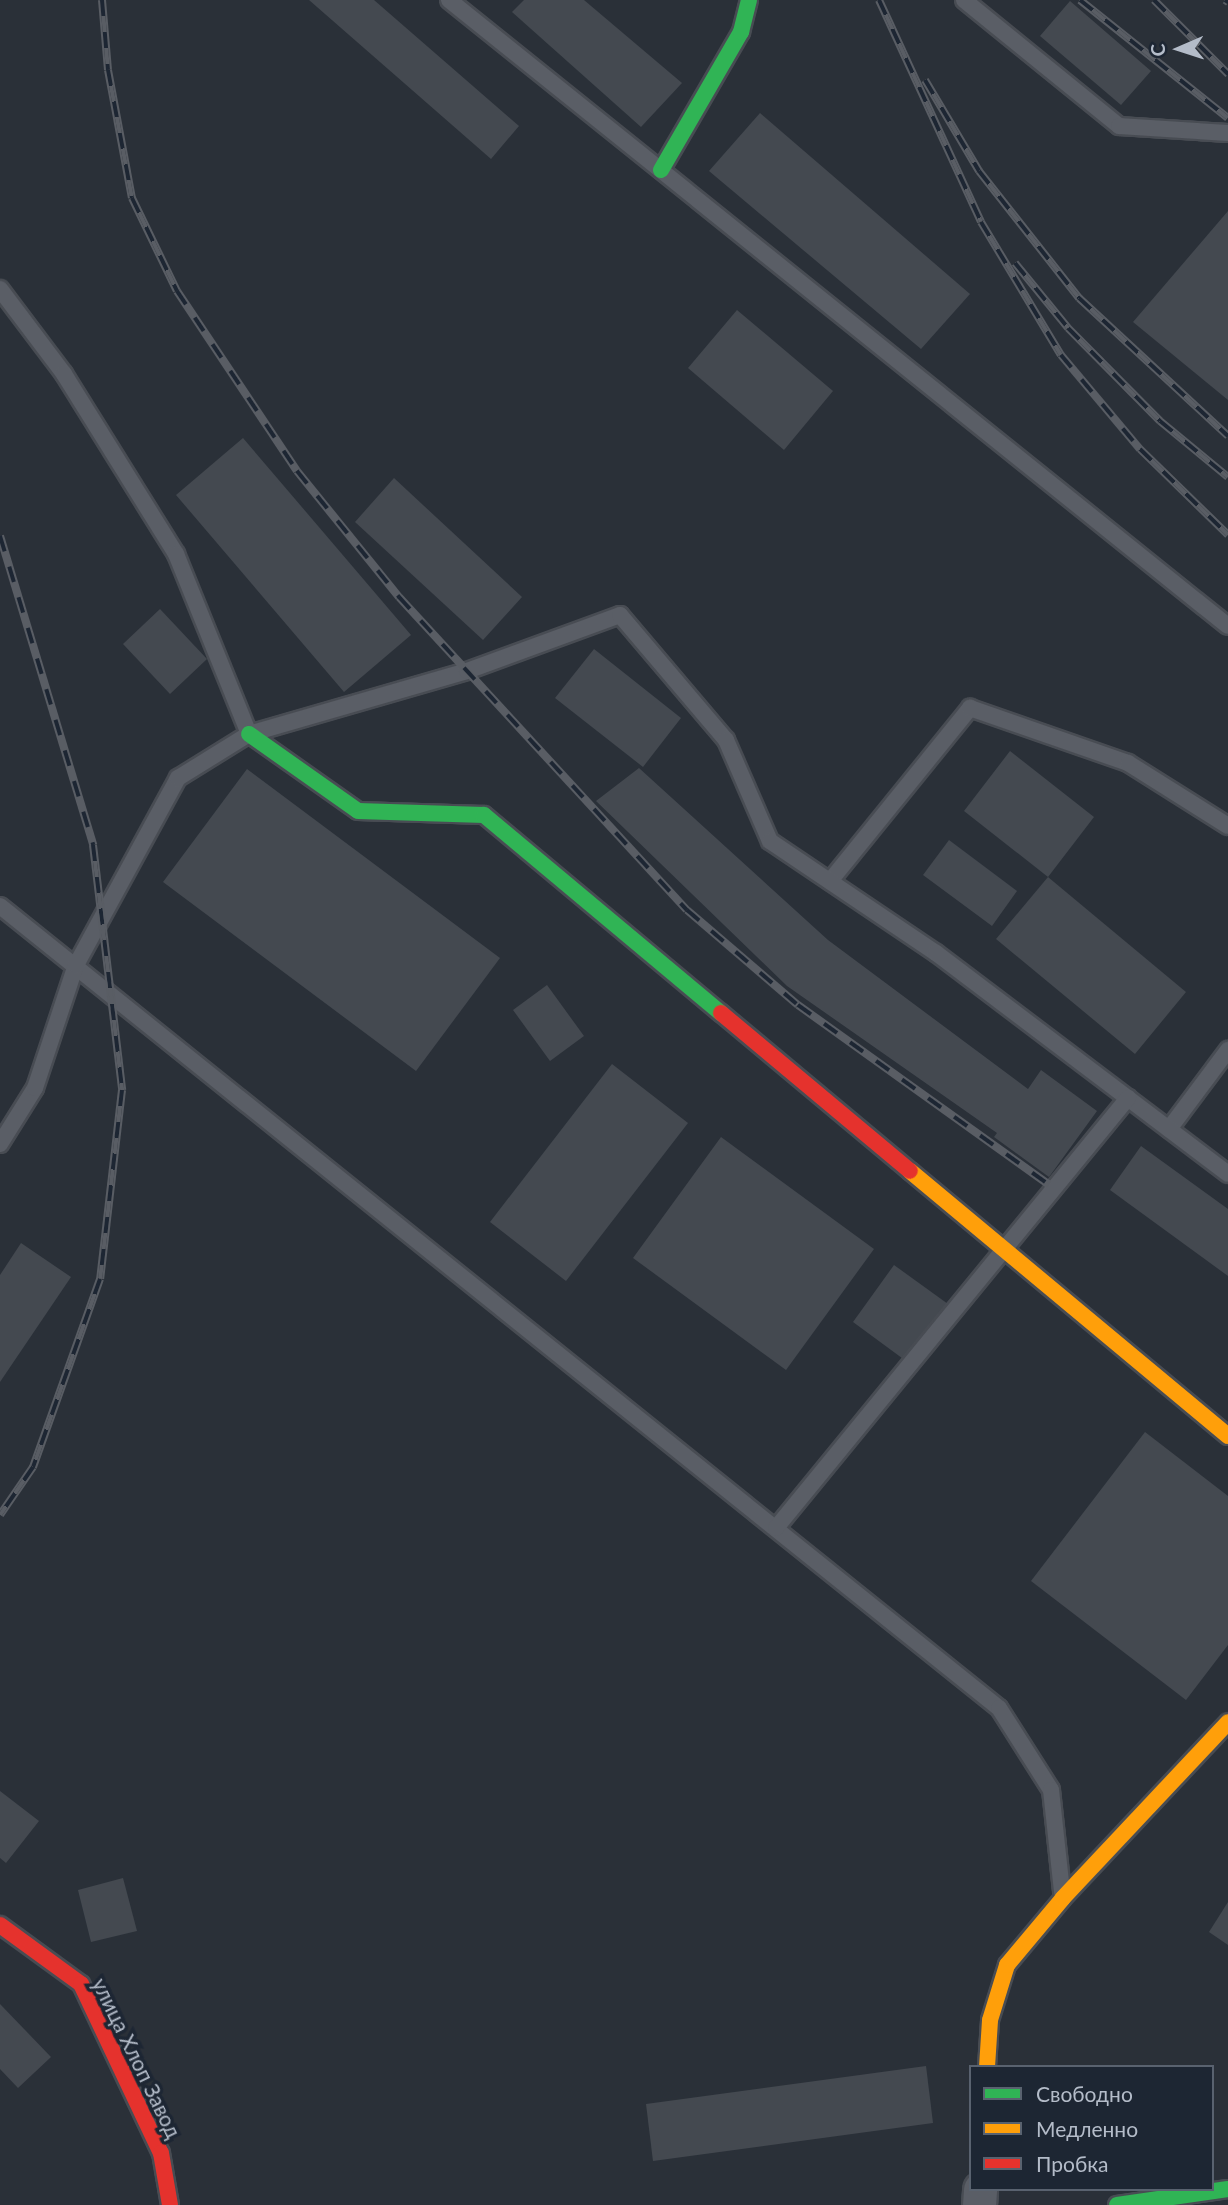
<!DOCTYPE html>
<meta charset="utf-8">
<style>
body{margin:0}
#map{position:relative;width:1228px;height:2205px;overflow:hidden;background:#2a3038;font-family:Lato,sans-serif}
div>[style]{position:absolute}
.building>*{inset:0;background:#444950}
.roads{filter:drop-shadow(2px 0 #484c53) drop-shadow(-2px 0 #484c53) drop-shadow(0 2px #484c53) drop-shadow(0 -2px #484c53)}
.lane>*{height:16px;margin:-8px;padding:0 8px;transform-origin:8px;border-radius:8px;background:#5a5e66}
.street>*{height:33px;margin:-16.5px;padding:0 16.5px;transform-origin:16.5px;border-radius:16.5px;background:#5a5e66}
.fast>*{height:16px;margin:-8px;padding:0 8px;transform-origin:8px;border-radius:8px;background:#30b455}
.slow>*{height:16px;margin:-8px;padding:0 8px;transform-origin:8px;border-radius:8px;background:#ff9f0a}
.jam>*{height:16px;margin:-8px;padding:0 8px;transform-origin:8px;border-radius:8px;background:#e5322d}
.rail>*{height:8px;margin-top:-4px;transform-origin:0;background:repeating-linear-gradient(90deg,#1d2633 0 16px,#595d64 0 32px);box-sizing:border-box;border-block:2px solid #595d64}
span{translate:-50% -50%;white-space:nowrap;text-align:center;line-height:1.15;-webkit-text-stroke:7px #1d2633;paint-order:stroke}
.street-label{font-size:21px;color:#b4bcc9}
.legend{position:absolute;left:969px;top:2065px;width:245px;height:126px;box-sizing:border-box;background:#1d2633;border:2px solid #59626f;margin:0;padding:9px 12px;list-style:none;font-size:21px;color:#b4bcc9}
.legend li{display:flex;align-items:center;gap:14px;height:35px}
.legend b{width:35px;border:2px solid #59626f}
.north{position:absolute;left:1144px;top:14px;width:70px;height:70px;-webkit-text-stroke:5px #1d2633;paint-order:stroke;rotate:267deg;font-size:19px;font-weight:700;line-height:28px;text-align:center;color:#b4bcc9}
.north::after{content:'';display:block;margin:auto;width:24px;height:32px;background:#b4bcc9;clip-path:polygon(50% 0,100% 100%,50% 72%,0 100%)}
</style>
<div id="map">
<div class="building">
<i style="clip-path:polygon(309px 0,374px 0,519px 126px,491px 159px)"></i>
<i style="clip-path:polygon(524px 0,584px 0,682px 83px,641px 127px,512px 12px)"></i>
<i style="clip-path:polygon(1070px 1px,1151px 71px,1121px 105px,1040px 36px)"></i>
<i style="clip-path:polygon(760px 113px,970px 294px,921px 349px,709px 171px)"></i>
<i style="clip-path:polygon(1228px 211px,1228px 400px,1133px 322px)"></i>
<i style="clip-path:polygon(737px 310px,833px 391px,784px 450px,688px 368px)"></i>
<i style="clip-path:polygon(243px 438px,411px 635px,344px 692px,176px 495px)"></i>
<i style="clip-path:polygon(394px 478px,522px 597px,483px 640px,355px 522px)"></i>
<i style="clip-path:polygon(160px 609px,207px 659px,170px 694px,123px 644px)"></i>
<i style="clip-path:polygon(594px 649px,681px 718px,643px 767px,555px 698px)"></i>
<i style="clip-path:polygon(1010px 751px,1094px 817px,1048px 877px,964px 811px)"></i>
<i style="clip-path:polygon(639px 768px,828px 940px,1028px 1089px,1041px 1070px,1097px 1111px,1049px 1177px,994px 1137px,997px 1133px,787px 986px,596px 801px)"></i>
<i style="clip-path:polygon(247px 769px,500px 958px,416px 1071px,163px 882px)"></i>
<i style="clip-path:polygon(949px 840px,1017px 891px,992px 926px,923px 875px)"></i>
<i style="clip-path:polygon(1048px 877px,1186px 992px,1135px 1054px,996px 939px)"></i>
<i style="clip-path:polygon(547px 985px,584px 1036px,550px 1061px,513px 1010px)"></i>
<i style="clip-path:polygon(612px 1064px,688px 1123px,566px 1281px,490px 1222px)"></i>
<i style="clip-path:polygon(721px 1137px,874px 1249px,786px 1370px,633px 1258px)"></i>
<i style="clip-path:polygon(1141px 1146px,1228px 1209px,1228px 1276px,1110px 1190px)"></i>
<i style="clip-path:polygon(21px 1243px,71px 1277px,0 1382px,0 1275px)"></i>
<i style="clip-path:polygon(894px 1265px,948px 1304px,906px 1361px,853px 1322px)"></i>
<i style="clip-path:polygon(1145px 1432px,1228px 1496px,1228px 1645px,1186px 1700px,1031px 1581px)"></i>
<i style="clip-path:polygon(0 1791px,39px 1821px,6px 1863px,0 1858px)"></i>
<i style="clip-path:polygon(123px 1878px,137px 1931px,91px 1942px,78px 1890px)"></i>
<i style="clip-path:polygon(1228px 1902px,1228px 1945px,1209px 1932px)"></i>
<i style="clip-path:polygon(0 2004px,51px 2057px,18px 2088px,0 2069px)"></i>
<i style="clip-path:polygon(926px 2066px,933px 2123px,653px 2161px,646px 2104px)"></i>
</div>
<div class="roads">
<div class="lane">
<i style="left:449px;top:0;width:999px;rotate:38.79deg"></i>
<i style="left:964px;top:0;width:200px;rotate:39.1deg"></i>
<i style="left:1119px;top:126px;width:109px;rotate:3.7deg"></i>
<i style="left:0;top:289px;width:106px;rotate:53deg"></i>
<i style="left:64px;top:374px;width:212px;rotate:58.1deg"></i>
<i style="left:176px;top:554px;width:194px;rotate:67.9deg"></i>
<i style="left:830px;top:881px;width:223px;rotate:-51deg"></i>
<i style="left:970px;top:708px;width:167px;rotate:19.2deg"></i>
<i style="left:1128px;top:763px;width:118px;rotate:32.2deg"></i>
<i style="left:0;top:906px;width:1281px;rotate:38.76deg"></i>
<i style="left:999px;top:1708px;width:97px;rotate:57.6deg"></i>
<i style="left:1051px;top:1790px;width:103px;rotate:83.8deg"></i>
<i style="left:1169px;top:1129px;width:99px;rotate:-53.2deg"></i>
<i style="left:0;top:1144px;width:66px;rotate:-58deg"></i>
<i style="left:35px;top:1088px;width:130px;rotate:-71.6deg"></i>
<i style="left:76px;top:965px;width:213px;rotate:-61.4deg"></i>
<i style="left:178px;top:778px;width:84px;rotate:-31.8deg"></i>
<i style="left:249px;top:734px;width:227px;rotate:-16.1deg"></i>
<i style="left:467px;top:671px;width:163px;rotate:-20.1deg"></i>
<i style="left:620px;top:615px;width:164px;rotate:49.7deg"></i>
<i style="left:726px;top:740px;width:110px;rotate:66.5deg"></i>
<i style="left:770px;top:841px;width:200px;rotate:34deg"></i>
<i style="left:936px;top:953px;width:366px;rotate:37.1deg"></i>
<i style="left:776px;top:1528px;width:556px;rotate:-50.7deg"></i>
</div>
<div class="street">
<i style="left:979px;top:2205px;width:16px;rotate:-86deg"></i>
</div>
<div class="fast">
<i style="left:661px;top:170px;width:160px;rotate:-59.9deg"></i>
<i style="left:741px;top:32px;width:33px;rotate:-76deg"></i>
<i style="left:249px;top:734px;width:133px;rotate:35.2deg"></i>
<i style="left:358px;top:811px;width:126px;rotate:1.8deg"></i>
<i style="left:484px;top:815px;width:309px;rotate:39.9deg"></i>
<i style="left:1117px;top:2205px;width:112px;rotate:-8.2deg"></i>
</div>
<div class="slow">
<i style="left:910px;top:1171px;width:414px;rotate:39.8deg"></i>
<i style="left:987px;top:2067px;width:47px;rotate:-86.3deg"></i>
<i style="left:990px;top:2020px;width:58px;rotate:-72.8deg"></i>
<i style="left:1007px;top:1965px;width:87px;rotate:-50.1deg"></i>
<i style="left:1063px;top:1898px;width:241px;rotate:-46.8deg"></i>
</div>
<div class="jam">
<i style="left:721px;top:1013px;width:246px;rotate:39.9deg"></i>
<i style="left:0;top:1925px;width:100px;rotate:36.1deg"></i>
<i style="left:81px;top:1984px;width:187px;rotate:64.7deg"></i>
<i style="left:161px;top:2153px;width:53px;rotate:80.2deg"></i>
</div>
</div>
<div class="rail">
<i style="left:102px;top:0;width:70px;rotate:85.1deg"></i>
<i style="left:108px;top:70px;width:130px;rotate:79.4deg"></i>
<i style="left:132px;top:198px;width:103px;rotate:64.2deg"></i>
<i style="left:177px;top:291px;width:216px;rotate:56.3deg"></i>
<i style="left:297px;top:471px;width:162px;rotate:51deg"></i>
<i style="left:399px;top:597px;width:425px;rotate:47.4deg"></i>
<i style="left:687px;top:910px;width:146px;rotate:40.6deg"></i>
<i style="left:798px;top:1005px;width:309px;rotate:35.6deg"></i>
<i style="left:879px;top:0;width:244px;rotate:65.3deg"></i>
<i style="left:981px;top:222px;width:155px;rotate:59deg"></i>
<i style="left:1061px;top:355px;width:123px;rotate:50deg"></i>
<i style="left:1140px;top:449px;width:123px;rotate:44.3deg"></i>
<i style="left:1080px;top:0;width:189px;rotate:38.6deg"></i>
<i style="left:1154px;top:0;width:105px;rotate:45deg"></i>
<i style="left:1225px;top:0;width:4px;rotate:34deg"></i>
<i style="left:925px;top:80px;width:106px;rotate:59.3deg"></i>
<i style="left:979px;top:171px;width:162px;rotate:51.8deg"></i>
<i style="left:1079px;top:298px;width:203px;rotate:42.8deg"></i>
<i style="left:1015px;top:263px;width:84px;rotate:50.8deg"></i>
<i style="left:1068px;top:328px;width:131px;rotate:45.3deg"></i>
<i style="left:1160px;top:421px;width:88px;rotate:39.5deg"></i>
<i style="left:0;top:536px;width:323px;rotate:73.2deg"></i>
<i style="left:93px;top:845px;width:247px;rotate:83.2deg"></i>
<i style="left:122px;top:1090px;width:190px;rotate:96.6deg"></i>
<i style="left:100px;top:1279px;width:200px;rotate:109.6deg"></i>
<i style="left:33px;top:1467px;width:58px;rotate:124.5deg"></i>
</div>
<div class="street-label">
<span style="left:137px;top:2058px;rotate:64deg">улица Хлоп Завод</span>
</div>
<ul class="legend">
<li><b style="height:9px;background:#30b455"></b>Свободно</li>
<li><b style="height:9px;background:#ff9f0a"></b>Медленно</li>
<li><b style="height:9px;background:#e5322d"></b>Пробка</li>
</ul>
<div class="north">С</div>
</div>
